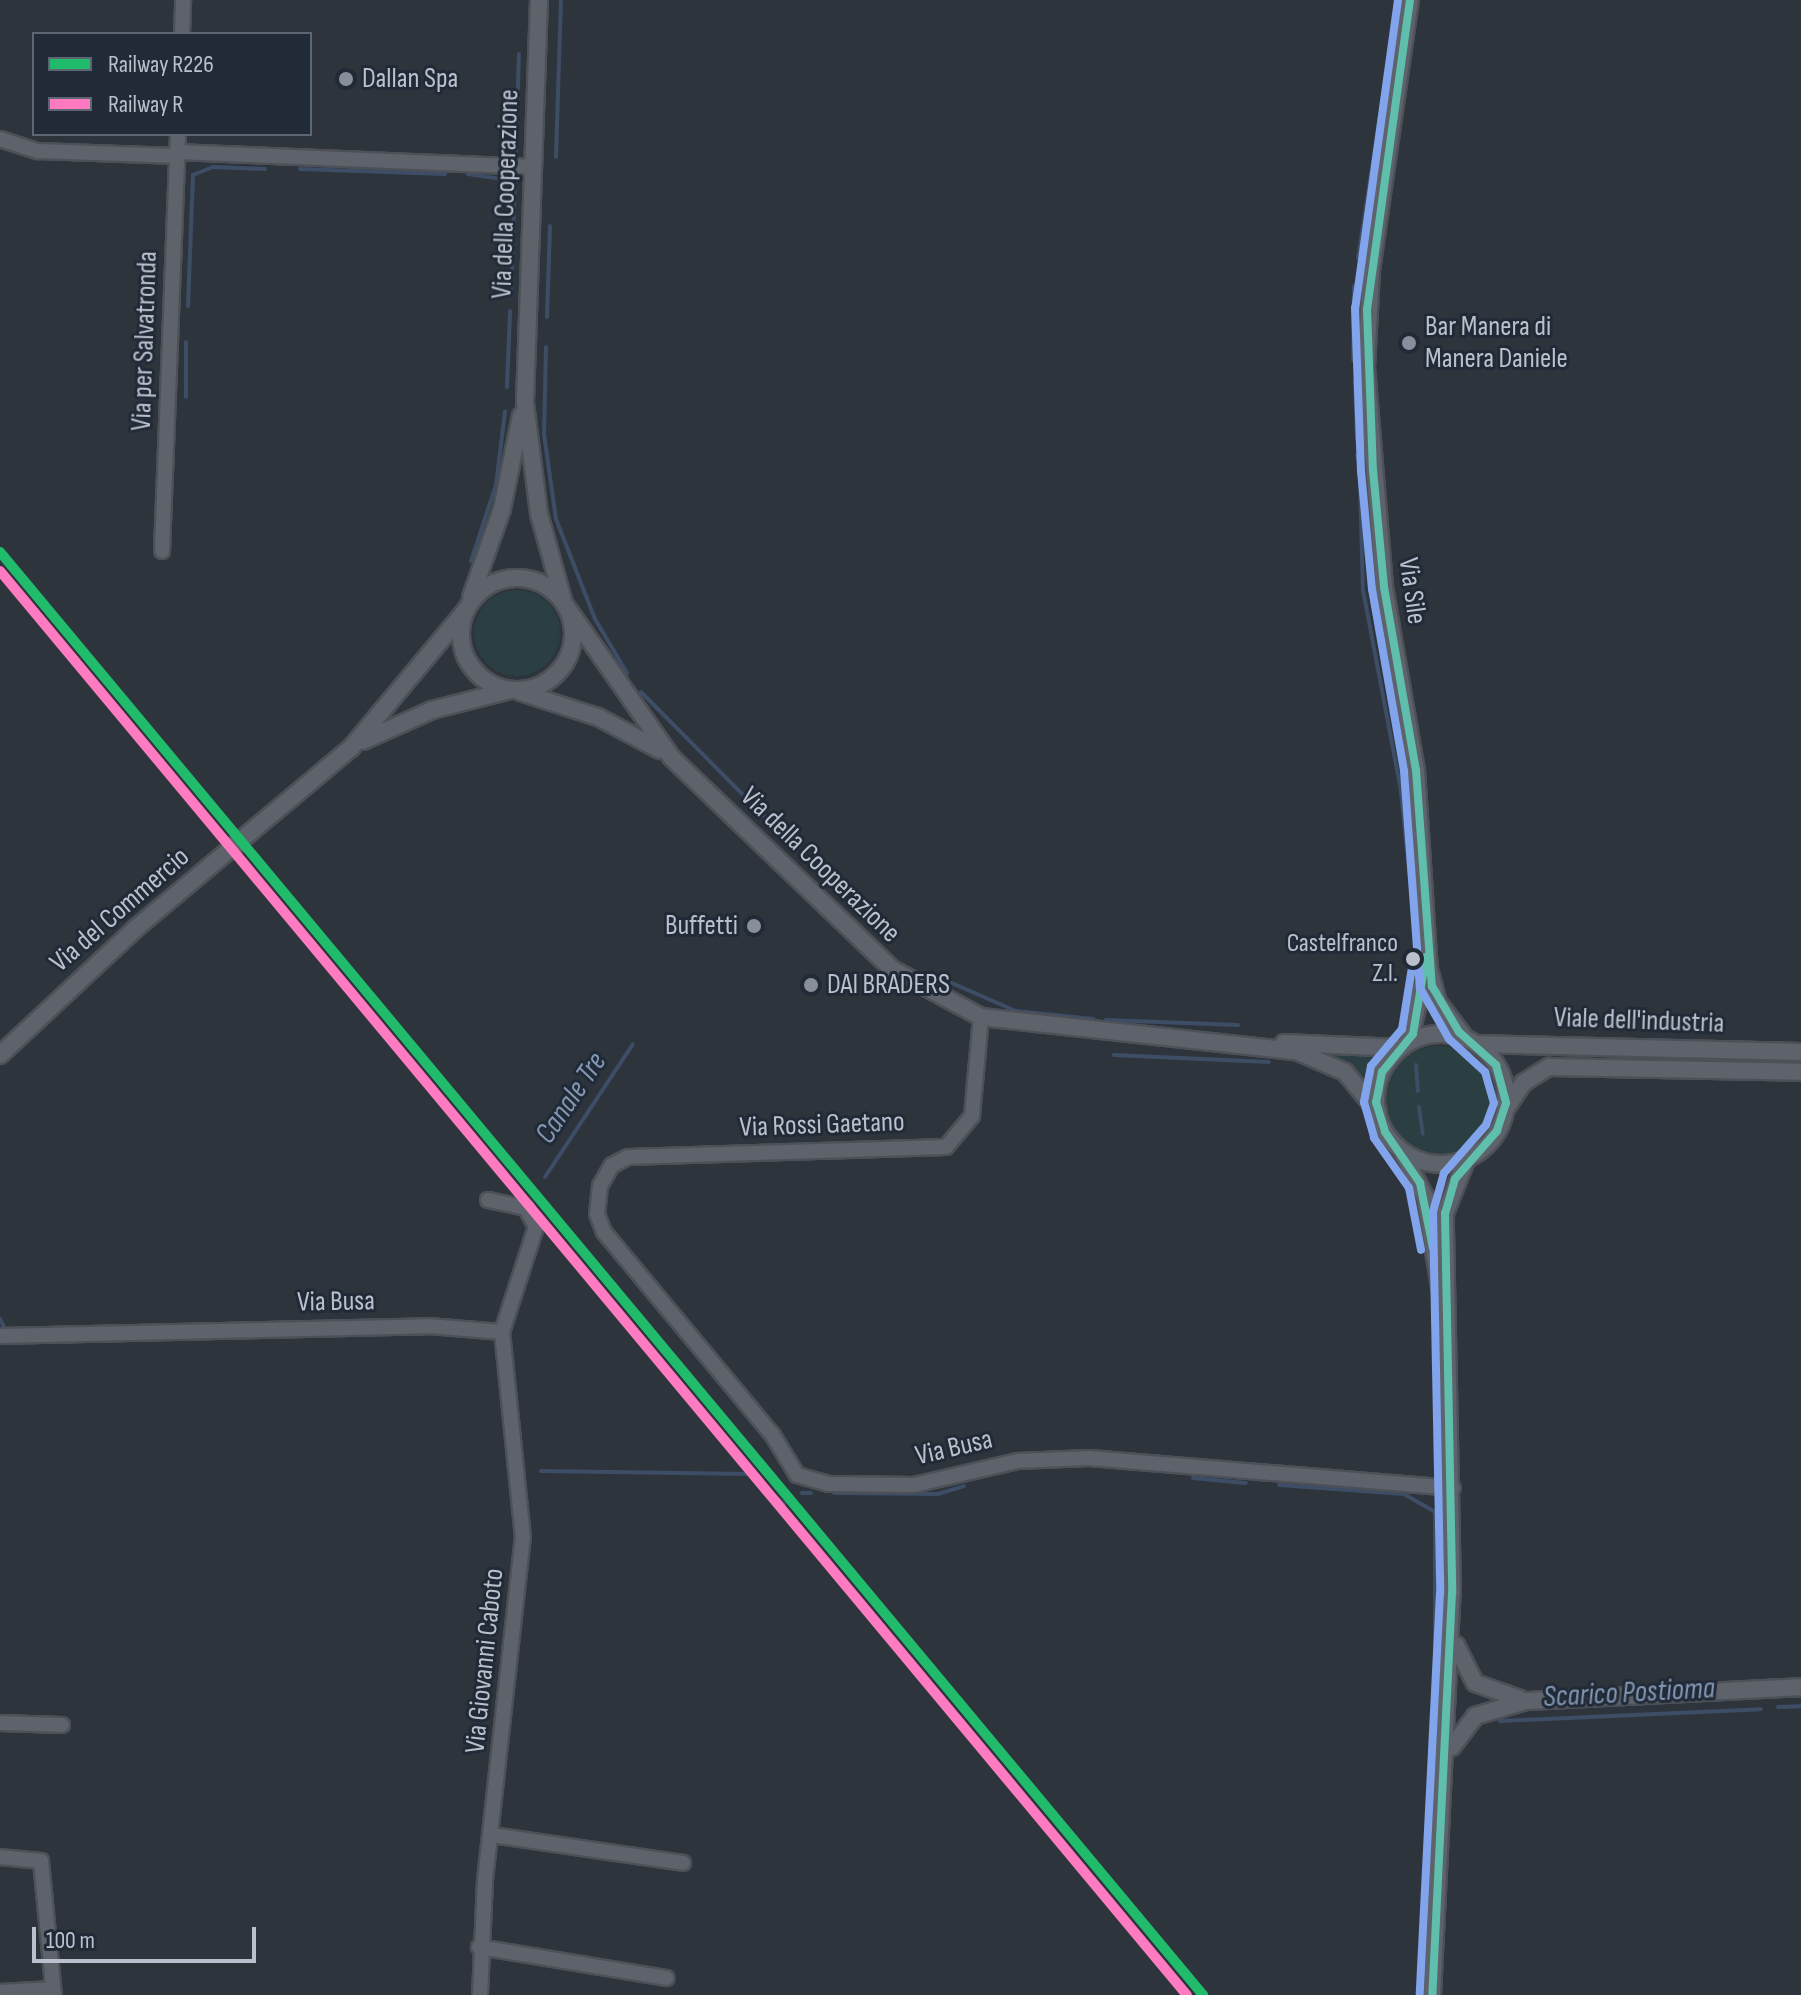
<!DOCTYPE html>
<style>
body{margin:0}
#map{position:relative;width:1801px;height:1995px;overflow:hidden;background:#2e343c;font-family:"Sofia Sans Condensed",sans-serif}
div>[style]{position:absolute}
.green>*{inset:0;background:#2b3e42}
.round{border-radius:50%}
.stream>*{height:4px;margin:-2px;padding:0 2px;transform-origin:2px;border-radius:2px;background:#3d4d66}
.roads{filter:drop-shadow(2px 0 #4d5057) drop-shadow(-2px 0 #4d5057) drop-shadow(0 2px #4d5057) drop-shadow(0 -2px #4d5057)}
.minor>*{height:14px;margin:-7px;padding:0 7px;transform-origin:7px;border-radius:7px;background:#5e626a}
.tertiary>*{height:16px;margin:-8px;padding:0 8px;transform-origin:8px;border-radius:8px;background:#5e626a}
.tertiary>.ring{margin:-8px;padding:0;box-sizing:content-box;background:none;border:16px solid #5e626a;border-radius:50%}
.bus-1>*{height:8px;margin:-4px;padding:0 4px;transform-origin:4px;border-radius:4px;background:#5fbeac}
.bus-2>*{height:8px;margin:-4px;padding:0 4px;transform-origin:4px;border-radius:4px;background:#82a4ec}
.rail-1>*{height:10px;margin:-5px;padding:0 5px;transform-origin:5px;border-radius:5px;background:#20bc6c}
.rail-2>*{height:10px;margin:-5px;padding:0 5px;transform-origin:5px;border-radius:5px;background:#fe7ac1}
.dots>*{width:22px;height:22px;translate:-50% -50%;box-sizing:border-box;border:4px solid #212a37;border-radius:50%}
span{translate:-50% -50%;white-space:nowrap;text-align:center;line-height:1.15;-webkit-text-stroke:6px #212a37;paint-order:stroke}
.bus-label{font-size:26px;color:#bac0cc}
.right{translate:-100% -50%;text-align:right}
.poi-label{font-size:28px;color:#bac0cc}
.left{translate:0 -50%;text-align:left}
.street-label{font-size:28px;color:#bac0cc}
.water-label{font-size:30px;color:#8396b2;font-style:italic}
.legend{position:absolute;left:32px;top:32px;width:280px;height:104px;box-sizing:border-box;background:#212a37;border:2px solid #5e6673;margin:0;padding:10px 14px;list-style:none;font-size:24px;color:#bac0cc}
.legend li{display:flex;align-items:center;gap:16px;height:40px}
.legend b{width:40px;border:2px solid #5e6673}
.scale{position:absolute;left:32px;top:1927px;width:224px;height:36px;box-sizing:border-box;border:4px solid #bac0cc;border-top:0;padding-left:10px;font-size:24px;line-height:28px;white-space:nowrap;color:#bac0cc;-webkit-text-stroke:6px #212a37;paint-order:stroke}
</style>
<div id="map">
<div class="green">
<i class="round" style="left:474px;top:590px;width:86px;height:86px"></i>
<i style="clip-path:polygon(1290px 1045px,1386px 1051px,1368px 1087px,1354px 1072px)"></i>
<i class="round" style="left:1386px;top:1046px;width:108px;height:108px"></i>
</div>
<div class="stream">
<i style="left:516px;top:153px;width:99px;rotate:-88.3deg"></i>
<i style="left:556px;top:157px;width:157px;rotate:-88.2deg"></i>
<i style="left:300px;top:169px;width:145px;rotate:2deg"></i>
<i style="left:468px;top:174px;width:48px;rotate:8.5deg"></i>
<i style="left:1358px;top:258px;width:261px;rotate:-81.2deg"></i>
<i style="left:511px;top:295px;width:117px;rotate:-88deg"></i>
<i style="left:188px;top:306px;width:131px;rotate:-87.8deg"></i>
<i style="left:193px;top:175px;width:22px;rotate:-22deg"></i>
<i style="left:213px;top:167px;width:52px;rotate:2.2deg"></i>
<i style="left:547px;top:317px;width:91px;rotate:-88.1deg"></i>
<i style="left:546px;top:347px;width:87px;rotate:91.3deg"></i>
<i style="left:544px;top:434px;width:86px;rotate:82deg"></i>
<i style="left:556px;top:519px;width:107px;rotate:68.7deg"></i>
<i style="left:595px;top:619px;width:63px;rotate:59.3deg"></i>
<i style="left:1353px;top:360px;width:74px;rotate:-89.2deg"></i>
<i style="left:1355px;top:380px;width:59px;rotate:88.1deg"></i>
<i style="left:507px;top:387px;width:76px;rotate:-87.7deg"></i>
<i style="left:186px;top:397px;width:55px;rotate:-90deg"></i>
<i style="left:1357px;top:455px;width:8px;rotate:76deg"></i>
<i style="left:1360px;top:484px;width:106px;rotate:88.4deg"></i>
<i style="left:1363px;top:590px;width:206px;rotate:79.3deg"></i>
<i style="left:1401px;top:792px;width:108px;rotate:84.1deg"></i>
<i style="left:471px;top:561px;width:80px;rotate:-71.8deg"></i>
<i style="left:496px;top:485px;width:74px;rotate:-83deg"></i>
<i style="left:641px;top:692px;width:220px;rotate:45.2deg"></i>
<i style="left:816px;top:867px;width:95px;rotate:44.1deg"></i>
<i style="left:938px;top:977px;width:85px;rotate:23.6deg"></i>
<i style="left:1016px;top:1011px;width:78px;rotate:5.9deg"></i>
<i style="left:1106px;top:1020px;width:132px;rotate:2.2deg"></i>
<i style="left:1114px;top:1055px;width:155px;rotate:2.6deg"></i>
<i style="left:1416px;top:1065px;width:26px;rotate:86deg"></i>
<i style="left:1419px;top:1107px;width:27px;rotate:82deg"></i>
<i style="left:545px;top:1177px;width:159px;rotate:-56.5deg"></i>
<i style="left:0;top:1319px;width:11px;rotate:63deg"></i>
<i style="left:1434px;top:1323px;width:71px;rotate:87.6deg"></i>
<i style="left:1439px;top:1468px;width:37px;rotate:-88deg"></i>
<i style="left:541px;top:1471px;width:208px;rotate:0.8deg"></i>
<i style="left:749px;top:1474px;width:46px;rotate:40.6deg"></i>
<i style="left:1193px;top:1478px;width:53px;rotate:5.4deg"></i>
<i style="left:1279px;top:1485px;width:125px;rotate:4.1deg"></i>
<i style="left:1404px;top:1494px;width:36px;rotate:30deg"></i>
<i style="left:1435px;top:1512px;width:255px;rotate:90deg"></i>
<i style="left:802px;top:1493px;width:9px"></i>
<i style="left:834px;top:1493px;width:104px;rotate:0.6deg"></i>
<i style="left:938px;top:1494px;width:27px;rotate:-17deg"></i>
<i style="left:1778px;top:1707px;width:23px;rotate:-2deg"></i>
<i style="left:1500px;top:1721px;width:261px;rotate:-2.6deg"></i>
<i style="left:1424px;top:1980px;width:17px;rotate:-83deg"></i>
</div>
<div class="roads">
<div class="minor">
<i style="left:182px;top:34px;width:34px;rotate:-88deg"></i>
<i style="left:0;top:139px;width:40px;rotate:18deg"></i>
<i style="left:38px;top:151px;width:139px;rotate:2.1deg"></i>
<i style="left:177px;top:152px;width:355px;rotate:2.4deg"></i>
<i style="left:162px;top:551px;width:417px;rotate:-87.8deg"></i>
<i style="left:981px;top:1017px;width:99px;rotate:95.2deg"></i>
<i style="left:972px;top:1116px;width:40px;rotate:130deg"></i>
<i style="left:946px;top:1147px;width:318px;rotate:178.2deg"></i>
<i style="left:628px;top:1157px;width:18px;rotate:153deg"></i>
<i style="left:612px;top:1165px;width:24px;rotate:120deg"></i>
<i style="left:600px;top:1186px;width:28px;rotate:96deg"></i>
<i style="left:597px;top:1214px;width:19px;rotate:69deg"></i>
<i style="left:604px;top:1232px;width:263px;rotate:50.3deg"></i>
<i style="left:772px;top:1434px;width:48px;rotate:58.6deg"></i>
<i style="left:797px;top:1475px;width:33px;rotate:16deg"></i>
<i style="left:829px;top:1484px;width:85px;rotate:0.7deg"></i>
<i style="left:914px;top:1485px;width:107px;rotate:-13deg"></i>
<i style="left:1018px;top:1461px;width:71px;rotate:-2.4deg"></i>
<i style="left:1089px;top:1458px;width:365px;rotate:4.7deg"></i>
<i style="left:0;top:1336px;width:429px;rotate:-1.3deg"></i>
<i style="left:429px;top:1326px;width:73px;rotate:4.7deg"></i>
<i style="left:502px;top:1332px;width:110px;rotate:-72.1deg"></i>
<i style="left:536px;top:1227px;width:21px;rotate:-118deg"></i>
<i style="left:526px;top:1208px;width:39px;rotate:-168deg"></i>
<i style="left:0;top:1723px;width:62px;rotate:1.8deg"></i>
<i style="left:492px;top:1835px;width:193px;rotate:8.3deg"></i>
<i style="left:0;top:1857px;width:41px;rotate:5.6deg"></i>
<i style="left:41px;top:1861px;width:135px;rotate:84.5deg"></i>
<i style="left:479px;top:1947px;width:190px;rotate:9.4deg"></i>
<i style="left:0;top:1992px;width:53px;rotate:-3.2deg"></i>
<i style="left:480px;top:1995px;width:115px;rotate:-87.5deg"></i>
<i style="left:485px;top:1880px;width:344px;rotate:-83.7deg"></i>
<i style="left:523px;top:1538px;width:207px;rotate:-95.8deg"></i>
</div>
<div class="tertiary">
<i style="left:539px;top:0;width:403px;rotate:92deg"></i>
<i style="left:525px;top:403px;width:112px;rotate:82.8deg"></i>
<i style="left:539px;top:514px;width:89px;rotate:74.4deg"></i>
<i style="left:1410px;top:0;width:275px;rotate:98.2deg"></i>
<i style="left:1371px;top:272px;width:95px;rotate:93deg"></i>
<i style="left:1366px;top:367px;width:221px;rotate:85.3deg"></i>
<i style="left:1384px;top:587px;width:186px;rotate:80.1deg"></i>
<i style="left:1416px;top:770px;width:199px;rotate:86.3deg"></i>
<i style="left:1429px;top:969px;width:34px;rotate:75deg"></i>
<i style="left:1438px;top:1002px;width:45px;rotate:53.1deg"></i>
<i class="ring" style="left:461px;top:578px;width:96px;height:96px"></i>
<i style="left:471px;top:597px;width:93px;rotate:-70.6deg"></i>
<i style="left:502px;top:509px;width:95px;rotate:-78.5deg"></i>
<i style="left:568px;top:609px;width:182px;rotate:55.1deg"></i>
<i style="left:672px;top:758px;width:305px;rotate:43.8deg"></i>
<i style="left:892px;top:969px;width:101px;rotate:28.3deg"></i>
<i style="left:981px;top:1017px;width:317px;rotate:6.2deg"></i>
<i style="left:1296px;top:1051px;width:53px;rotate:23.2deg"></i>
<i style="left:1345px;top:1072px;width:52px;rotate:50.5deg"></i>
<i style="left:520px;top:692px;width:82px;rotate:17.8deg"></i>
<i style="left:598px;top:717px;width:70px;rotate:28deg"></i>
<i style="left:363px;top:741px;width:76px;rotate:-24.2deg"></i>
<i style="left:432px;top:710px;width:77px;rotate:-14.2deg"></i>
<i class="ring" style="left:1376px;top:1034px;width:114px;height:114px"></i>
<i style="left:1409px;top:1042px;width:70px;rotate:-76.8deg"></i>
<i style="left:1284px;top:1043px;width:117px;rotate:2.4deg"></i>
<i style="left:1476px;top:1044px;width:325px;rotate:1.4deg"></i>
<i style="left:0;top:1055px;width:185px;rotate:-43deg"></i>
<i style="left:135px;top:929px;width:282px;rotate:-40deg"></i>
<i style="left:351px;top:748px;width:180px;rotate:-50.2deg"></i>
<i style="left:1507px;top:1107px;width:29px;rotate:-56deg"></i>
<i style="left:1523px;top:1083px;width:31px;rotate:-32deg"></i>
<i style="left:1549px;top:1067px;width:252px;rotate:1.1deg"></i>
<i style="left:1402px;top:1152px;width:51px;rotate:62.9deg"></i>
<i style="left:1425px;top:1197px;width:97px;rotate:80.5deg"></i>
<i style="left:1456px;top:1645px;width:42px;rotate:63.4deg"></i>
<i style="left:1475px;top:1683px;width:48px;rotate:19.6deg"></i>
<i style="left:1452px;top:1747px;width:39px;rotate:-53deg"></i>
<i style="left:1475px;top:1716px;width:53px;rotate:-16.4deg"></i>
<i style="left:1526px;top:1701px;width:275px;rotate:-2.9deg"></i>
<i style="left:1432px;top:1995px;width:402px;rotate:-87.2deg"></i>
<i style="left:1452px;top:1593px;width:380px;rotate:-91.1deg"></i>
<i style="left:1445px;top:1213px;width:59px;rotate:-68.2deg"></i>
</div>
</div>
<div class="bus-1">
<i style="left:1410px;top:0;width:312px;rotate:97.9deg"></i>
<i style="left:1367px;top:309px;width:161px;rotate:87.9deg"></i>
<i style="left:1373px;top:470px;width:118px;rotate:84.6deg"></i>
<i style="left:1384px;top:587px;width:186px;rotate:80.1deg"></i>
<i style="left:1416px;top:770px;width:217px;rotate:85.8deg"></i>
<i style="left:1432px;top:986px;width:53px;rotate:59.6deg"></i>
<i style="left:1459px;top:1032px;width:50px;rotate:41.7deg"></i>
<i style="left:1496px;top:1065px;width:39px;rotate:75deg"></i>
<i style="left:1506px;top:1103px;width:29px;rotate:108deg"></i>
<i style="left:1497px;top:1131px;width:64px;rotate:131.2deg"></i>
<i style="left:1455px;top:1179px;width:35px;rotate:106deg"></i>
<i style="left:1445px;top:1213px;width:380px;rotate:88.9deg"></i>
<i style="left:1452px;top:1593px;width:402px;rotate:92.8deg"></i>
<i style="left:1426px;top:957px;width:78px;rotate:99.6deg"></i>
<i style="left:1413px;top:1034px;width:49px;rotate:129.2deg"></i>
<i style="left:1382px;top:1072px;width:31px;rotate:101deg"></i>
<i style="left:1376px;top:1102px;width:31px;rotate:73deg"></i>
<i style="left:1385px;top:1132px;width:62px;rotate:55.5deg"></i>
<i style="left:1420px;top:1183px;width:66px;rotate:78.7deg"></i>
</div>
<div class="bus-2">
<i style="left:1398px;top:0;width:311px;rotate:97.9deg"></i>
<i style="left:1355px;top:308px;width:163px;rotate:87.9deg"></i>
<i style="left:1361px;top:471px;width:119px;rotate:84.7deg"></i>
<i style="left:1372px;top:589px;width:185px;rotate:80deg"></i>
<i style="left:1404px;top:771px;width:218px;rotate:85.8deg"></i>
<i style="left:1420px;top:988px;width:59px;rotate:60.4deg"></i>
<i style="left:1449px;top:1039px;width:49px;rotate:42.5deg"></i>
<i style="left:1485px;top:1072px;width:32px;rotate:74deg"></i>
<i style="left:1494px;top:1103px;width:23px;rotate:110deg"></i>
<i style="left:1486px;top:1125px;width:64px;rotate:131.2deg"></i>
<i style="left:1444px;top:1173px;width:41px;rotate:105.8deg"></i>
<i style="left:1433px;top:1212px;width:381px;rotate:88.9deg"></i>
<i style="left:1440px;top:1593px;width:401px;rotate:92.9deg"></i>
<i style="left:1414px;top:955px;width:75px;rotate:99.2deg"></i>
<i style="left:1402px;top:1029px;width:48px;rotate:130deg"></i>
<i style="left:1371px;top:1066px;width:37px;rotate:101deg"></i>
<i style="left:1364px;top:1102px;width:37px;rotate:74deg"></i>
<i style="left:1374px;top:1138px;width:61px;rotate:55deg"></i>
<i style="left:1409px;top:1188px;width:63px;rotate:79deg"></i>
</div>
<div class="rail-1">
<i style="left:0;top:552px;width:1879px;rotate:50.18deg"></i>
</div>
<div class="rail-2">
<i style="left:0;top:571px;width:1854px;rotate:50.19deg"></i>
</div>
<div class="dots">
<i style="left:346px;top:79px;background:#898f9a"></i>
<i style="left:1409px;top:343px;background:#898f9a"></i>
<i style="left:754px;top:926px;background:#898f9a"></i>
<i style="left:1413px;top:959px;background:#bac0cc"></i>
<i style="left:811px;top:985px;background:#898f9a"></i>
</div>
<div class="bus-label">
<span class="right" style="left:1398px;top:959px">Castelfranco<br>Z.I.</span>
</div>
<div class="poi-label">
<span class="left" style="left:362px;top:79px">Dallan Spa</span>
<span class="left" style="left:1425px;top:343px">Bar Manera di<br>Manera Daniele</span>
<span class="right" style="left:738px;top:926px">Buffetti</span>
<span class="left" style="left:827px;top:985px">DAI BRADERS</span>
</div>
<div class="street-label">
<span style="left:506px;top:194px;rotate:-88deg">Via della Cooperazione</span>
<span style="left:145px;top:341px;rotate:-88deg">Via per Salvatronda</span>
<span style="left:1412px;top:591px;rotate:82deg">Via Sile</span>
<span style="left:820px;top:865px;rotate:44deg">Via della Cooperazione</span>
<span style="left:120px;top:910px;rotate:-41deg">Via del Commercio</span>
<span style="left:1639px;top:1021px;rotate:2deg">Viale dell'industria</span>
<span style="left:822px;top:1125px;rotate:-2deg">Via Rossi Gaetano</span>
<span style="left:336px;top:1302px;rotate:-1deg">Via Busa</span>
<span style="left:954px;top:1448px;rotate:-13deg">Via Busa</span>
<span style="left:485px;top:1661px;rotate:-84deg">Via Giovanni Caboto</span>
</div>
<div class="water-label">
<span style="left:571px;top:1098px;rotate:-56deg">Canale Tre</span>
<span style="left:1629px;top:1693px;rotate:-3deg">Scarico Postioma</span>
</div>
<ul class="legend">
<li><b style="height:10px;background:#20bc6c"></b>Railway R226</li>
<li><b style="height:10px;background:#fe7ac1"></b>Railway R</li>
</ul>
<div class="scale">100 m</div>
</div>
